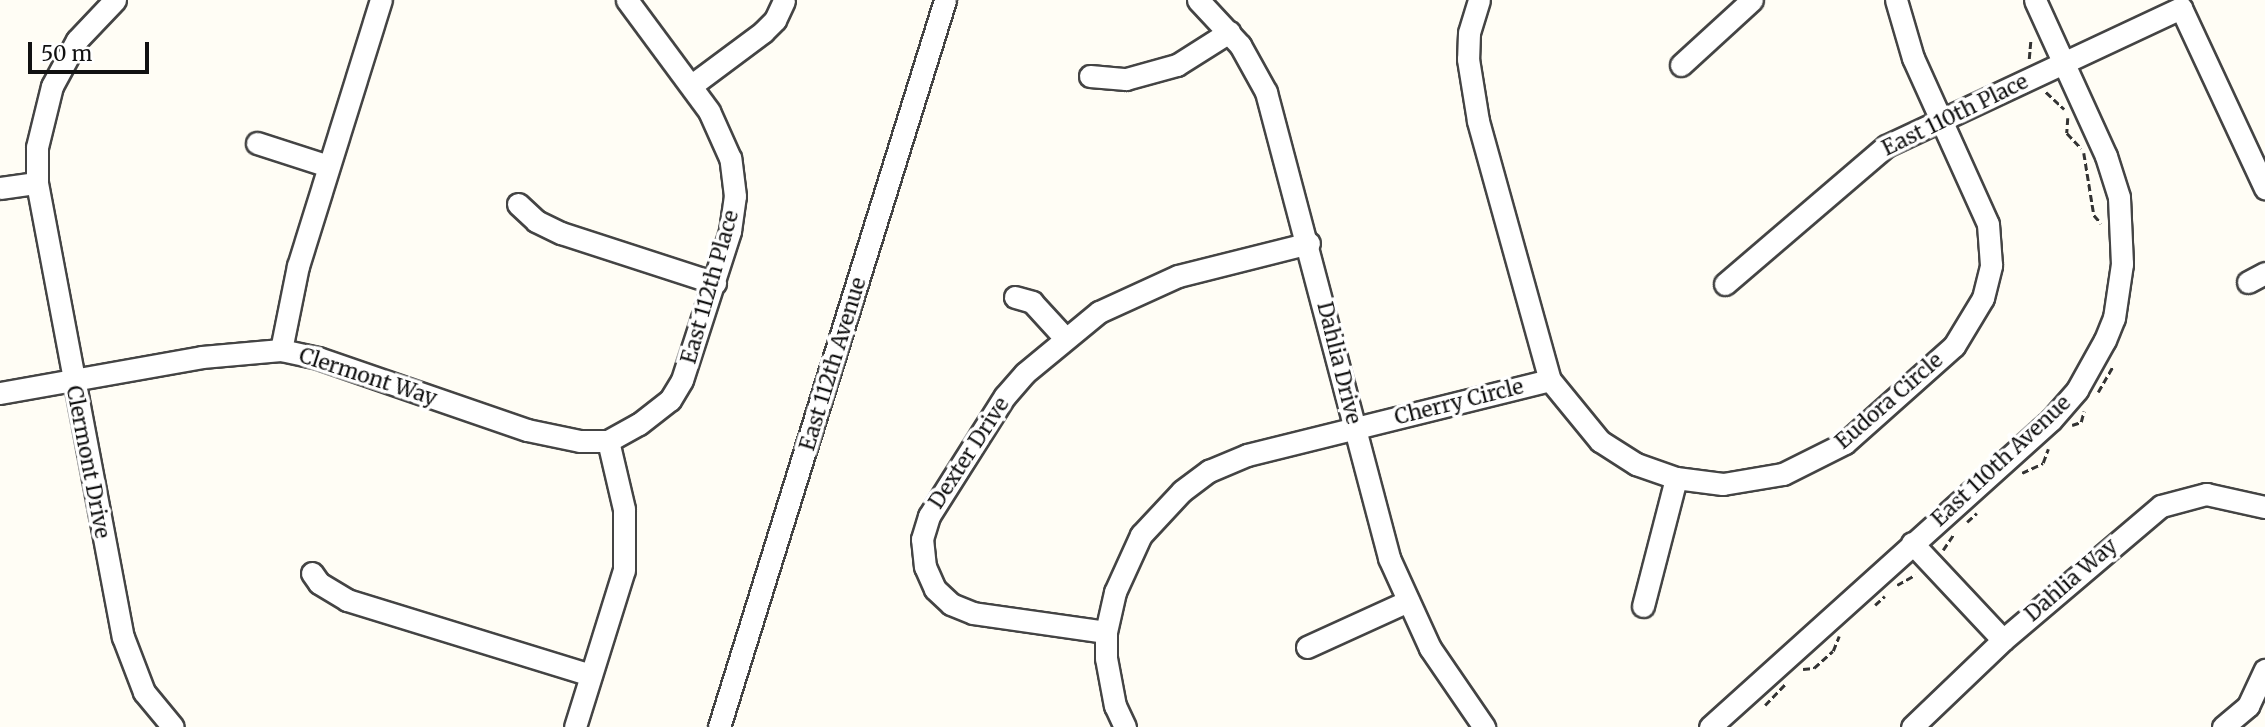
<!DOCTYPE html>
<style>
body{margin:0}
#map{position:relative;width:2265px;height:727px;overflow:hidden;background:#fffdf5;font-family:Merriweather,serif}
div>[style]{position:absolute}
.path>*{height:2.5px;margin-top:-1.25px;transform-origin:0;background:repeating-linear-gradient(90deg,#333 0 7px,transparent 0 10.5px)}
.roads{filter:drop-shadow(2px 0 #444) drop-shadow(-2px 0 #444) drop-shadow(0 2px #444) drop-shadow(0 -2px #444)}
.minor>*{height:21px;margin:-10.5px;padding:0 10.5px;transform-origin:10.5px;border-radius:10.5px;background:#fff}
span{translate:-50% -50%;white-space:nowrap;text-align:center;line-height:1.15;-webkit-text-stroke:7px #fff;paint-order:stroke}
.street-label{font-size:21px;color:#111}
.scale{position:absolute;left:28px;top:42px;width:121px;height:32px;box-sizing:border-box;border:4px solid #111;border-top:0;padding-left:9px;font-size:21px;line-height:24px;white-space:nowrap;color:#111;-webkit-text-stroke:5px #fff;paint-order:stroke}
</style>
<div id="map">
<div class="path">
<i style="left:2029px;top:59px;width:21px;rotate:-85deg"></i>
<i style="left:2046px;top:92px;width:25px;rotate:43deg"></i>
<i style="left:2068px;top:118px;width:15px;rotate:94deg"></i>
<i style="left:2067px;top:133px;width:21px;rotate:47deg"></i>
<i style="left:2084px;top:153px;width:63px;rotate:80.8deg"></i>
<i style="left:2094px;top:215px;width:11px;rotate:49deg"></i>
<i style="left:2098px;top:392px;width:30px;rotate:-60deg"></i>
<i style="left:2072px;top:425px;width:9px;rotate:-18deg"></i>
<i style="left:2081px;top:422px;width:11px;rotate:-75deg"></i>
<i style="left:2022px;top:473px;width:23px;rotate:-25deg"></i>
<i style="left:2043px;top:463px;width:15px;rotate:-70deg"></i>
<i style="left:1967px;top:522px;width:13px;rotate:-42deg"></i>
<i style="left:1943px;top:550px;width:18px;rotate:-56deg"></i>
<i style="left:1897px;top:585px;width:21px;rotate:-29deg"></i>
<i style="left:1875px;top:605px;width:13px;rotate:-42deg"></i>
<i style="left:1803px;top:669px;width:11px;rotate:-5deg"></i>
<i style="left:1814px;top:668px;width:25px;rotate:-42deg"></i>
<i style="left:1833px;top:651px;width:16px;rotate:-68deg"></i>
<i style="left:1765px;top:705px;width:30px;rotate:-46deg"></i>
</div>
<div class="roads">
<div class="minor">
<i style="left:115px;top:0;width:55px;rotate:133.5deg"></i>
<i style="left:77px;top:40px;width:52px;rotate:118.5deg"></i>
<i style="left:52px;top:86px;width:63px;rotate:103.8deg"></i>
<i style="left:37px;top:147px;width:36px;rotate:90deg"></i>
<i style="left:37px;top:183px;width:462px;rotate:79.3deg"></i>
<i style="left:123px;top:637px;width:59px;rotate:69.1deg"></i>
<i style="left:144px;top:692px;width:45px;rotate:50.4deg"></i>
<i style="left:1198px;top:0;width:62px;rotate:47deg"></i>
<i style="left:1240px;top:45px;width:54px;rotate:61deg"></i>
<i style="left:1266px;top:92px;width:482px;rotate:75.2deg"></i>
<i style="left:1389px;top:558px;width:99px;rotate:65.5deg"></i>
<i style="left:1430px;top:648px;width:96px;rotate:55.6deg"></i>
<i style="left:1479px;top:0;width:34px;rotate:107deg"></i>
<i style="left:1469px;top:33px;width:26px;rotate:92deg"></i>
<i style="left:1468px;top:59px;width:63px;rotate:80.8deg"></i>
<i style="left:1478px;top:121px;width:269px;rotate:74.5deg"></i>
<i style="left:1550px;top:380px;width:79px;rotate:50.7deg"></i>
<i style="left:1600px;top:441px;width:43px;rotate:32.6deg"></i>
<i style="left:1636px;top:464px;width:42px;rotate:19.3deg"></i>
<i style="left:1676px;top:478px;width:47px;rotate:7.3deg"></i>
<i style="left:1723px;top:484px;width:61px;rotate:-9.5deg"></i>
<i style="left:1783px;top:474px;width:69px;rotate:-26.6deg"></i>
<i style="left:1845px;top:443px;width:146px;rotate:-41.7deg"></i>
<i style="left:1954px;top:346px;width:56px;rotate:-58.9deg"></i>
<i style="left:1983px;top:298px;width:34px;rotate:-76deg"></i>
<i style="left:1991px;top:265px;width:41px;rotate:-94.2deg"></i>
<i style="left:1988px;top:224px;width:182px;rotate:-114.3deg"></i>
<i style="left:1913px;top:58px;width:60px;rotate:-106.3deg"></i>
<i style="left:1681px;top:65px;width:96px;rotate:-42.5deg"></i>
<i style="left:1090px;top:76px;width:36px;rotate:5deg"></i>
<i style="left:1126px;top:79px;width:53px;rotate:-15.4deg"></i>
<i style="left:1177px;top:65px;width:62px;rotate:-32.4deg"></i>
<i style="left:692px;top:85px;width:89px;rotate:-36.7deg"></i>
<i style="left:763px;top:32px;width:17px;rotate:-45deg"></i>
<i style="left:775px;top:20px;width:21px;rotate:-65deg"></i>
<i style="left:257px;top:143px;width:75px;rotate:17.9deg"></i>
<i style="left:0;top:188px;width:37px;rotate:-8deg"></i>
<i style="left:518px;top:204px;width:25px;rotate:43deg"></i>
<i style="left:536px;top:221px;width:28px;rotate:26deg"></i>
<i style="left:561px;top:233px;width:162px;rotate:18deg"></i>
<i style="left:2248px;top:282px;width:19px;rotate:-28deg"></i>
<i style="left:1725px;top:284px;width:212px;rotate:-40.6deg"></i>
<i style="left:1886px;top:146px;width:326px;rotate:-25.1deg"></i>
<i style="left:2181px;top:8px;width:199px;rotate:65deg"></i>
<i style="left:1015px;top:297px;width:18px;rotate:16deg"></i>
<i style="left:1032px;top:302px;width:49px;rotate:47.5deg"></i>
<i style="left:281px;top:350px;width:86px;rotate:-78.6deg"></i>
<i style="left:298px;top:266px;width:279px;rotate:-72.7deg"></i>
<i style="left:0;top:393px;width:205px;rotate:-10.1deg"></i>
<i style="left:202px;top:357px;width:79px;rotate:-5.1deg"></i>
<i style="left:281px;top:350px;width:38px;rotate:12deg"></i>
<i style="left:318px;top:358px;width:221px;rotate:19deg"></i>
<i style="left:527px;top:430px;width:54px;rotate:11.7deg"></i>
<i style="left:580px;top:441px;width:28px"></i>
<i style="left:608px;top:441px;width:35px;rotate:-29deg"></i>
<i style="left:639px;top:424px;width:39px;rotate:-38deg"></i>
<i style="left:670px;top:400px;width:23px;rotate:-59deg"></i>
<i style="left:682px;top:380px;width:157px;rotate:-72.1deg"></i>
<i style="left:730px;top:231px;width:35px;rotate:-82deg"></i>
<i style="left:735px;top:196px;width:38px;rotate:-97deg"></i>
<i style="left:730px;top:158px;width:51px;rotate:-114.1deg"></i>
<i style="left:709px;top:111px;width:138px;rotate:-126.5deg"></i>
<i style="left:1912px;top:543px;width:133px;rotate:46.8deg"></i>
<i style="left:312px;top:573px;width:12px;rotate:55deg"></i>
<i style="left:319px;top:583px;width:33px;rotate:31deg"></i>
<i style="left:347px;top:600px;width:255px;rotate:17.1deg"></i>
<i style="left:1643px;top:606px;width:132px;rotate:-75.5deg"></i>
<i style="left:1106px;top:632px;width:134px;rotate:-171.9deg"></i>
<i style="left:973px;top:613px;width:24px;rotate:-158deg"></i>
<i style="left:951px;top:604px;width:22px;rotate:-137deg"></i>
<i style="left:935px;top:589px;width:24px;rotate:-114deg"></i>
<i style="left:925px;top:567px;width:28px;rotate:-96deg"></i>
<i style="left:922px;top:539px;width:24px;rotate:-73deg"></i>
<i style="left:929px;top:516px;width:142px;rotate:-57.7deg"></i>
<i style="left:1005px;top:396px;width:30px;rotate:-49deg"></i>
<i style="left:1025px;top:373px;width:96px;rotate:-39.5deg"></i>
<i style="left:1099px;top:312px;width:87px;rotate:-24.5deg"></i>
<i style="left:1178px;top:276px;width:135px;rotate:-14.1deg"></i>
<i style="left:1307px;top:647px;width:111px;rotate:-24.5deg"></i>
<i style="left:575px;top:727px;width:164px;rotate:-72.7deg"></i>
<i style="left:624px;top:570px;width:61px;rotate:-90deg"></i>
<i style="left:624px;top:509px;width:70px;rotate:-103.2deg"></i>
<i style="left:719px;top:727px;width:761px;rotate:-72.73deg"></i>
<i style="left:1125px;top:727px;width:23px;rotate:-115deg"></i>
<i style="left:1115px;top:706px;width:49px;rotate:-100.6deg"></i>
<i style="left:1106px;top:658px;width:26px;rotate:-90deg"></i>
<i style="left:1106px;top:632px;width:41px;rotate:-77.3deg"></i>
<i style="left:1115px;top:592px;width:63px;rotate:-65.5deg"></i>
<i style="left:1141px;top:535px;width:60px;rotate:-47deg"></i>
<i style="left:1182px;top:491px;width:34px;rotate:-37deg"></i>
<i style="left:1209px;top:471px;width:41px;rotate:-22.8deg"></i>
<i style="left:1247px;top:455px;width:312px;rotate:-13.9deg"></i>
<i style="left:1710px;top:727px;width:459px;rotate:-42deg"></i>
<i style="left:2051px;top:420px;width:40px;rotate:-49deg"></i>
<i style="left:2077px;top:390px;width:57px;rotate:-60.8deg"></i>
<i style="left:2105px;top:340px;width:24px;rotate:-68deg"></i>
<i style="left:2114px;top:318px;width:55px;rotate:-81.6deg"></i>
<i style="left:2122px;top:264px;width:67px;rotate:-92.6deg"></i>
<i style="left:2119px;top:197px;width:43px;rotate:-107.6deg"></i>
<i style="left:2106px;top:156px;width:171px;rotate:-114.5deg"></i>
<i style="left:1912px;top:727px;width:126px;rotate:-43.7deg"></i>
<i style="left:2003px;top:640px;width:207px;rotate:-40.3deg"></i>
<i style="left:2161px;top:506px;width:47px;rotate:-14.9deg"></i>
<i style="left:2206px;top:494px;width:60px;rotate:12.4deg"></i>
<i style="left:2223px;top:727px;width:33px;rotate:-40deg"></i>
<i style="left:2248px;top:706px;width:40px;rotate:-65deg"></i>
</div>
</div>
<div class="street-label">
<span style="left:1955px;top:115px;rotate:-26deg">East 110th Place</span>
<span style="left:710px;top:287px;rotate:-74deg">East 112th Place</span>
<span style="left:1339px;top:363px;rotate:76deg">Dahlia Drive</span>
<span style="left:833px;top:364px;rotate:-73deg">East 112th Avenue</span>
<span style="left:368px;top:377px;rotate:18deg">Clermont Way</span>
<span style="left:1889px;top:401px;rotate:-41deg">Eudora Circle</span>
<span style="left:1459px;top:402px;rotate:-14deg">Cherry Circle</span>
<span style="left:969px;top:453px;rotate:-57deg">Dexter Drive</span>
<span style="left:2001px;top:461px;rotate:-43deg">East 110th Avenue</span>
<span style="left:88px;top:462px;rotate:79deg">Clermont Drive</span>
<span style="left:2071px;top:580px;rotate:-41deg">Dahlia Way</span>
</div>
<div class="scale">50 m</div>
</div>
